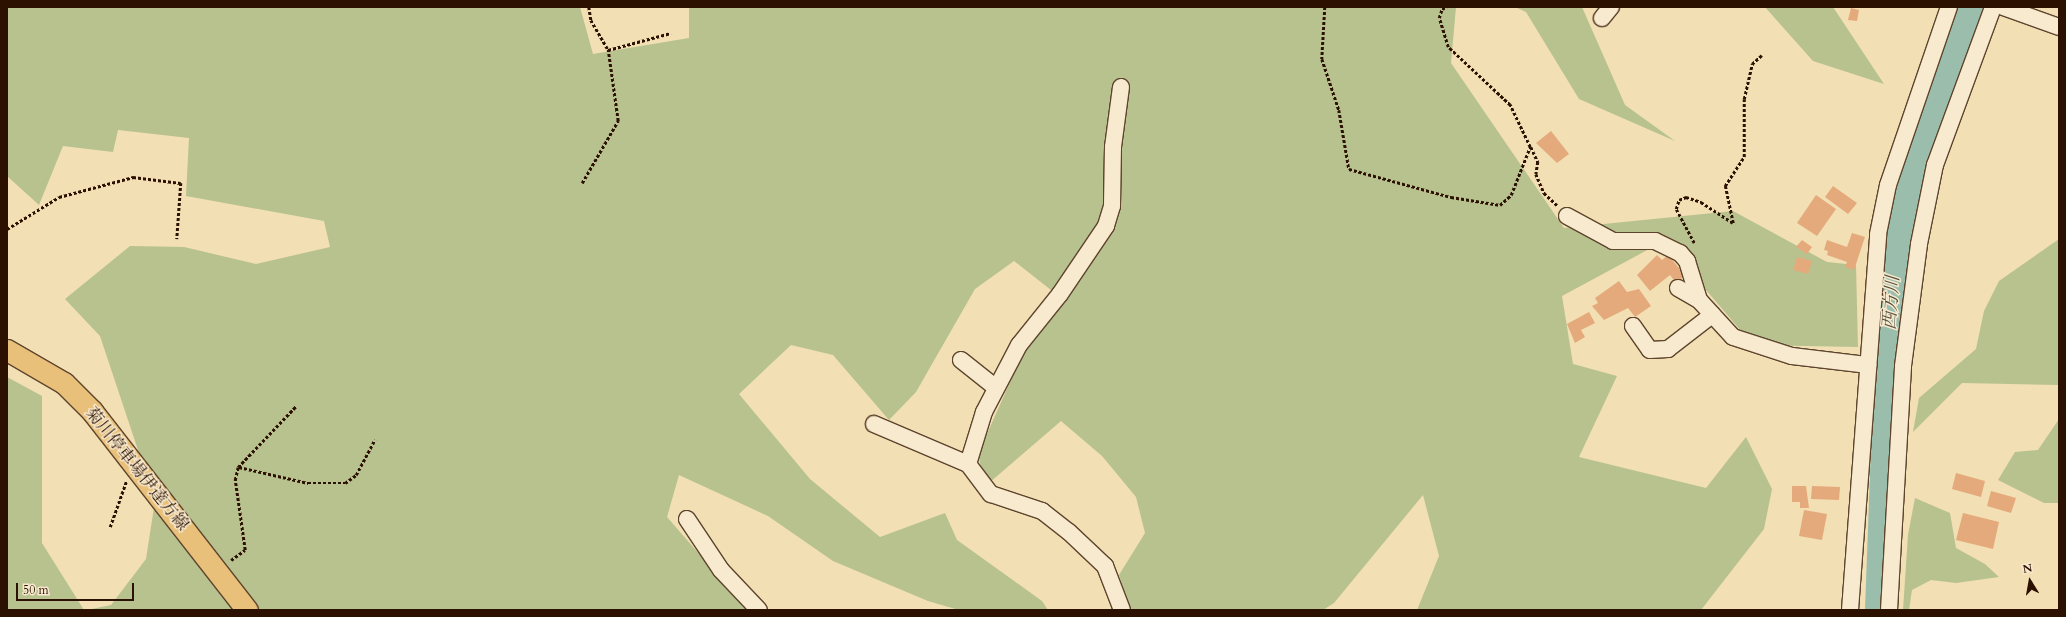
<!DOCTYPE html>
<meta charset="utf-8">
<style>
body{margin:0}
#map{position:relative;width:2066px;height:617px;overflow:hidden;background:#f2dfb4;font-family:Cardo,"Noto Serif JP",serif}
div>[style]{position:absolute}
.green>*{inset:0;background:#b7c28f}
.river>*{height:28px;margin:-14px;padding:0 14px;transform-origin:14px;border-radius:14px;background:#9bbdab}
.building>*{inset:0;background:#e4aa7c}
.path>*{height:2.5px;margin-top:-1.25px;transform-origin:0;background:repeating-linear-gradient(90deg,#2d1100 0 3px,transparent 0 5px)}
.roads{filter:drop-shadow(1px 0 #5e442d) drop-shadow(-1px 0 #5e442d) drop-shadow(0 1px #5e442d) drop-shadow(0 -1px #5e442d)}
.minor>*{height:16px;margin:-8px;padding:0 8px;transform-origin:8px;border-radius:8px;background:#f7eace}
.major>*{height:21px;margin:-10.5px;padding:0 10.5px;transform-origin:10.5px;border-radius:10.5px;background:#e9c07a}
span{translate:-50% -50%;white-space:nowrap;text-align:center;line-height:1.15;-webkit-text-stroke:3px #f7eace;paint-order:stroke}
.street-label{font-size:17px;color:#2d1100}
.water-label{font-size:18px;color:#544d3c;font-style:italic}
.frame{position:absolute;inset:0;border:8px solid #2d1100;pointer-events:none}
.north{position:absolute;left:2010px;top:561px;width:40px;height:40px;-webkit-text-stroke:3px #f7eace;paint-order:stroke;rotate:349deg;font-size:11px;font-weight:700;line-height:16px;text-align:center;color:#2d1100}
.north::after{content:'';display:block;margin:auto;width:14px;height:18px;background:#2d1100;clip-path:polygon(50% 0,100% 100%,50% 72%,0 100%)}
.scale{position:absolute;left:16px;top:583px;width:118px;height:18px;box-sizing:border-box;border:2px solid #2d1100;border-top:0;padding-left:5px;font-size:12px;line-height:14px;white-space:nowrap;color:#2d1100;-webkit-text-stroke:3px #f7eace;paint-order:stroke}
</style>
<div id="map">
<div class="green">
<i style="clip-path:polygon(7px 7px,580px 7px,593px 54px,689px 38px,689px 7px,1456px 7px,1451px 63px,1564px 228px,1733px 211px,1827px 262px,1856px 265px,1858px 347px,1753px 345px,1664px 241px,1562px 296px,1573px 364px,1617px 376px,1579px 457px,1706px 488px,1746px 437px,1772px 489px,1764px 529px,1701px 610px,1417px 610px,1439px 556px,1423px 495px,1334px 603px,1323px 610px,1130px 610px,1119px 575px,1145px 533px,1136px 497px,1102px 456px,1061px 421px,989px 483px,983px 477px,978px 454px,1051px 290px,1014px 261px,975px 289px,916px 392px,889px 420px,833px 355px,791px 345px,739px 394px,810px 479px,880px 537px,945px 513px,957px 540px,1042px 601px,1048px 610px,959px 610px,928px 601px,833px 561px,768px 516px,679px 475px,667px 517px,748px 610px,87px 610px,111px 605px,146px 559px,155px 501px,100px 336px,65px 299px,130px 246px,184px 247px,256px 264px,330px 247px,324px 221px,186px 196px,189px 138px,118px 130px,113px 152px,63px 146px,39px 205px,7px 176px)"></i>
<i style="clip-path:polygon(1515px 7px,1582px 7px,1625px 105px,1675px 141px,1579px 99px,1526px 12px)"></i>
<i style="clip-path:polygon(1765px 7px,1833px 7px,1884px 84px,1813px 61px)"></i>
<i style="clip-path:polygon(2059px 239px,2059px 385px,1962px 383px,1913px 432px,1919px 398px,1976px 349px,1984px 311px,1999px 281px)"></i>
<i style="clip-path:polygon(7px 377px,42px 396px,42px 543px,84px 610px,7px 610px)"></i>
<i style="clip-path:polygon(2059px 419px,2059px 503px,2044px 503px,1998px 480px,2015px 452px,2038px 450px)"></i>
<i style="clip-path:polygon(1915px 498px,1950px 513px,1956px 548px,1985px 564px,1999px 577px,1956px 583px,1931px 580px,1912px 590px,1909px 610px,1903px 610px,1908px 535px)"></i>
</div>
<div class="river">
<i style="left:1879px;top:610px;width:305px;rotate:-87.9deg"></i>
<i style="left:1890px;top:305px;width:76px;rotate:-84deg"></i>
<i style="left:1898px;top:229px;width:233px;rotate:-72.3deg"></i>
</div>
<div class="building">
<i style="clip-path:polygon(1851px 8px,1859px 10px,1857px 21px,1848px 20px)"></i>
<i style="clip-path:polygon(1551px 131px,1569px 154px,1557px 163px,1536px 143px)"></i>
<i style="clip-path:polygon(1833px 186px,1857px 203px,1848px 214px,1825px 197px)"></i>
<i style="clip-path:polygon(1816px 195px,1836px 209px,1817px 236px,1797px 223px)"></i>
<i style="clip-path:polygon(1852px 233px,1865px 237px,1854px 270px,1845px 267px,1847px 262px,1827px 255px,1828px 251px,1824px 250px,1827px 240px,1847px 247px)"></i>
<i style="clip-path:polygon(1802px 240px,1812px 247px,1807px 254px,1796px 247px)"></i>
<i style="clip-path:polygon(1657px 255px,1662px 260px,1668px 255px,1685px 275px,1676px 283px,1670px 275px,1650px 291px,1637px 275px)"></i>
<i style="clip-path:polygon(1797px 257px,1812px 261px,1808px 274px,1793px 270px)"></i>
<i style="clip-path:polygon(1619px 281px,1627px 292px,1639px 289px,1651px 306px,1635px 317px,1628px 308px,1604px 320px,1592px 306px,1598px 303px,1595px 298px)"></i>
<i style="clip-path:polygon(1589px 312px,1595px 323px,1581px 330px,1585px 337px,1575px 343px,1567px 324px)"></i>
<i style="clip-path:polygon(1956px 473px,1985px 481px,1981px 497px,1952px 489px)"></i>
<i style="clip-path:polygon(1792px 486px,1806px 486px,1809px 508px,1800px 508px,1800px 502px,1792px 502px)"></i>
<i style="clip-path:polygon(1812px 486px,1840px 487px,1839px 500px,1811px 499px)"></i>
<i style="clip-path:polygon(1991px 491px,2016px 498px,2011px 513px,1987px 506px)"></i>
<i style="clip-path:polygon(1804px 510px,1827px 514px,1822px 540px,1799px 536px)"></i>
<i style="clip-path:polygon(1963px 513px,1999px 522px,1993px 549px,1956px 540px)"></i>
</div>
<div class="path">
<i style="left:589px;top:7px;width:13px;rotate:81deg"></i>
<i style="left:591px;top:20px;width:34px;rotate:60deg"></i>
<i style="left:608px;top:50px;width:65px;rotate:-15.1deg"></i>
<i style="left:1325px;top:7px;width:52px;rotate:93.3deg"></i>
<i style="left:1322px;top:59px;width:54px;rotate:71.6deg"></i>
<i style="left:1339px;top:110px;width:60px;rotate:80.4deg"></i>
<i style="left:1349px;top:169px;width:106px;rotate:15.4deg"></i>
<i style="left:1451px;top:197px;width:50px;rotate:9.3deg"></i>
<i style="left:1500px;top:205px;width:15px;rotate:-42deg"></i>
<i style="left:1511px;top:195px;width:52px;rotate:-68.4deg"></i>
<i style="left:1530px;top:147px;width:47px;rotate:-115.5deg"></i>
<i style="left:1510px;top:105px;width:85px;rotate:-136.9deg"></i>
<i style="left:1448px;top:47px;width:30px;rotate:-107deg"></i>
<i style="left:1439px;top:18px;width:9px;rotate:-72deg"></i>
<i style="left:1442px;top:9px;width:5px;rotate:-22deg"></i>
<i style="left:1531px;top:147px;width:17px;rotate:65deg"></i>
<i style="left:1538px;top:162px;width:12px;rotate:99deg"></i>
<i style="left:1536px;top:174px;width:21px;rotate:67deg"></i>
<i style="left:1544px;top:193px;width:18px;rotate:43deg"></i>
<i style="left:582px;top:183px;width:72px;rotate:-59.9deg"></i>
<i style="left:618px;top:121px;width:72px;rotate:-98deg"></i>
<i style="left:7px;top:229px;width:61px;rotate:-31.6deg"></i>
<i style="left:59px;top:197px;width:77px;rotate:-15.1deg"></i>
<i style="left:133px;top:177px;width:48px;rotate:7.1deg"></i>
<i style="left:181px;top:183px;width:56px;rotate:94.1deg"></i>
<i style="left:1694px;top:243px;width:38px;rotate:-118deg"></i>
<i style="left:1676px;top:209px;width:9px;rotate:-72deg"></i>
<i style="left:1679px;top:200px;width:8px;rotate:-23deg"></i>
<i style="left:1686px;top:197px;width:16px;rotate:18deg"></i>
<i style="left:1701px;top:202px;width:38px;rotate:33deg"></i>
<i style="left:1733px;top:223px;width:38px;rotate:-102deg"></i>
<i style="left:1725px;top:186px;width:35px;rotate:-57deg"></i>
<i style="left:1744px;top:157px;width:58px;rotate:-90deg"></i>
<i style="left:1744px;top:99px;width:36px;rotate:-77deg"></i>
<i style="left:1752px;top:64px;width:13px;rotate:-42deg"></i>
<i style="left:239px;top:467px;width:71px;rotate:13.1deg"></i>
<i style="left:308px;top:483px;width:37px"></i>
<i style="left:345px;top:483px;width:14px;rotate:-36deg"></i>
<i style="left:356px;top:475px;width:40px;rotate:-62deg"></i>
<i style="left:110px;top:527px;width:48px;rotate:-70.4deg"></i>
<i style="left:231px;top:560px;width:17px;rotate:-36deg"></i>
<i style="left:245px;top:550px;width:71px;rotate:-98.1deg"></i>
<i style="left:235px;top:480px;width:13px;rotate:-77deg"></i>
<i style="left:238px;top:467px;width:84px;rotate:-46.4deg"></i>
</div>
<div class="roads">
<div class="minor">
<i style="left:2003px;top:7px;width:59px;rotate:19.7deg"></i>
<i style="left:1602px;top:18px;width:14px;rotate:-51deg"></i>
<i style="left:1121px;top:87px;width:61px;rotate:97.6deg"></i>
<i style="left:1113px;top:147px;width:59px;rotate:91deg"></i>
<i style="left:1112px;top:206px;width:21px;rotate:107deg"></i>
<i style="left:1106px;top:226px;width:82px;rotate:124.1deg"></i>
<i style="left:1060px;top:294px;width:65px;rotate:128.8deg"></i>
<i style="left:1019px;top:345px;width:76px;rotate:117.6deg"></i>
<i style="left:984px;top:412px;width:54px;rotate:107.1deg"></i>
<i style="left:968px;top:464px;width:38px;rotate:53deg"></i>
<i style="left:991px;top:494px;width:54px;rotate:18.4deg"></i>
<i style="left:1042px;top:511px;width:34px;rotate:38deg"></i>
<i style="left:1069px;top:532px;width:50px;rotate:43.4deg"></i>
<i style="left:1105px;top:566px;width:47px;rotate:68.9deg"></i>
<i style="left:1567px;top:216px;width:52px;rotate:28.5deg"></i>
<i style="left:1613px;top:241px;width:42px"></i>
<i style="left:1655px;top:241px;width:28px;rotate:26deg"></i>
<i style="left:1680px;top:253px;width:11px;rotate:49deg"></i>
<i style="left:1687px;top:261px;width:41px;rotate:72.9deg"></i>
<i style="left:1678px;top:288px;width:24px;rotate:30deg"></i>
<i style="left:1699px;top:300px;width:50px;rotate:47.4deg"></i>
<i style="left:1733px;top:337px;width:62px;rotate:17.9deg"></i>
<i style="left:1792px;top:356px;width:77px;rotate:6.8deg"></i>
<i style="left:1633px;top:326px;width:29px;rotate:55deg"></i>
<i style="left:1650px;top:350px;width:18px;rotate:-3deg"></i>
<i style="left:1668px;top:349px;width:56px;rotate:-37.7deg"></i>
<i style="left:961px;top:360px;width:43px;rotate:38.5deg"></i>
<i style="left:874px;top:424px;width:102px;rotate:23.1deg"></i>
<i style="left:687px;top:519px;width:61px;rotate:56.3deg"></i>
<i style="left:721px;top:570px;width:55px;rotate:46.5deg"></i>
<i style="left:1850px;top:610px;width:377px;rotate:-85.7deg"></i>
<i style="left:1878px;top:234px;width:50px;rotate:-78.5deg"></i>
<i style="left:1888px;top:185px;width:188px;rotate:-71.1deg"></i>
<i style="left:1889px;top:610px;width:244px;rotate:-86.7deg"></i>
<i style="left:1903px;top:366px;width:123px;rotate:-82.5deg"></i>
<i style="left:1919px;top:244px;width:81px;rotate:-78.6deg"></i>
<i style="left:1935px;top:165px;width:168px;rotate:-69.8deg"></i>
</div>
<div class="major">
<i style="left:7px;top:350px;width:66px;rotate:30.1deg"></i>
<i style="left:64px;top:383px;width:40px;rotate:45deg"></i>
<i style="left:92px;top:411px;width:252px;rotate:52.1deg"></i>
</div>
</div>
<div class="street-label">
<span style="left:137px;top:469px;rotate:51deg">菊川停車場伊達方線</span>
</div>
<div class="water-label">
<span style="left:1892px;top:303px;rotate:-86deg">西方川</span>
</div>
<div class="frame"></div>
<div class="north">N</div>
<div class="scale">50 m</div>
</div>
